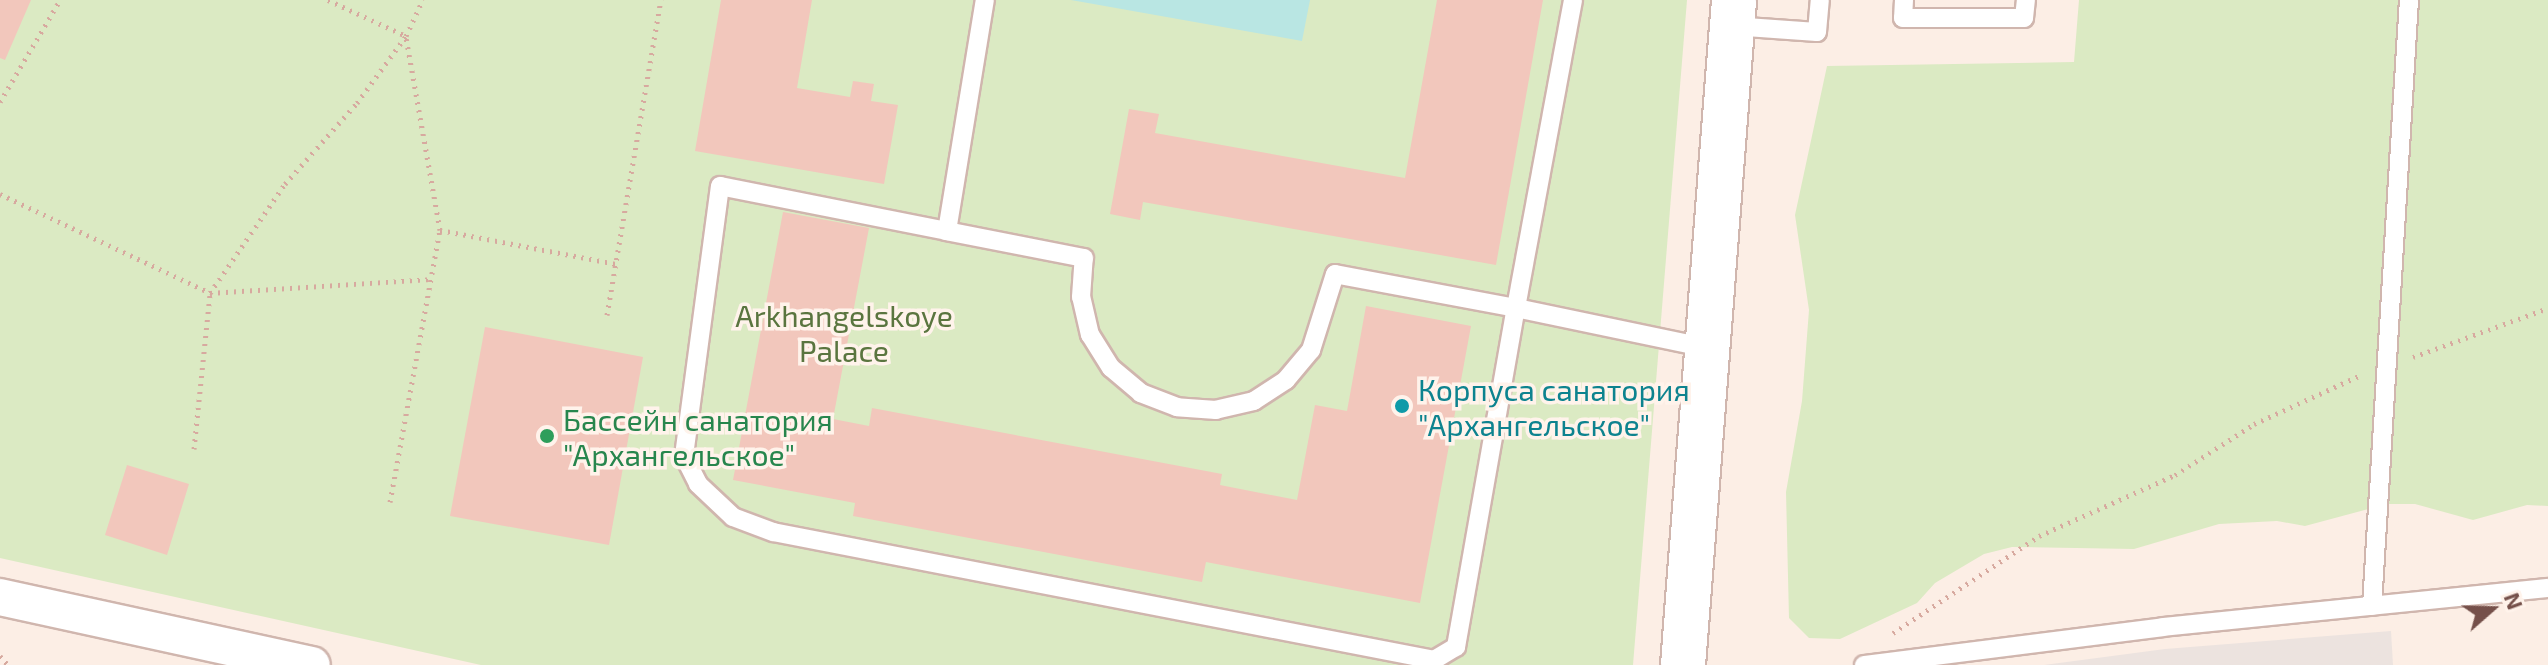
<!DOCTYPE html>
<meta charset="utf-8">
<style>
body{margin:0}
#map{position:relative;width:2548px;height:665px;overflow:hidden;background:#fceee5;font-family:"Exo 2",sans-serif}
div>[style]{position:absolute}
.industrial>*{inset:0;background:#ece3df}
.green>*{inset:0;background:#dbeac3}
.water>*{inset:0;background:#b9e6e3}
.building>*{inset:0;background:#f2c7bc}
.path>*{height:5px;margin-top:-2.5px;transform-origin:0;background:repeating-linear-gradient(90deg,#d7a99f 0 2px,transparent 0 8px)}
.roads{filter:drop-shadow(2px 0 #d0b6ae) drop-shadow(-2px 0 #d0b6ae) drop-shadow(0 2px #d0b6ae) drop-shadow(0 -2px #d0b6ae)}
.lane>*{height:18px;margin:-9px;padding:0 9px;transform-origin:9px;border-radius:9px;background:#fff}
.street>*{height:36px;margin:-18px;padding:0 18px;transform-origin:18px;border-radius:18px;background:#fff}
.secondary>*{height:44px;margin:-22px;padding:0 22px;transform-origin:22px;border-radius:22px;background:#fff}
.dots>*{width:22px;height:22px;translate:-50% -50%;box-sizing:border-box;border:4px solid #fff3eb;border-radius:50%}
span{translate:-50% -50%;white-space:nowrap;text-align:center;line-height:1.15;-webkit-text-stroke:7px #fff3eb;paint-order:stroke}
.park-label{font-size:30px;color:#5a753f}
.culture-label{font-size:30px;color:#0d838f}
.left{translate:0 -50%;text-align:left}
.leisure-label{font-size:30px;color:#27864d}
.north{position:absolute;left:2452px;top:569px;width:80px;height:80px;-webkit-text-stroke:6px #fff3eb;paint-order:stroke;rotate:70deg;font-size:22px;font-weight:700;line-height:32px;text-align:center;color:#75504a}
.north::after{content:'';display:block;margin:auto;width:28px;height:36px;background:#75504a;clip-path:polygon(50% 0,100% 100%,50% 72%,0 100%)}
</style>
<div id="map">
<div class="industrial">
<i style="clip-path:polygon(2391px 631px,2393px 665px,2044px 665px,2165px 649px)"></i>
</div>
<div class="green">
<i style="clip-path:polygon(0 0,1687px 0,1633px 665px,481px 665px,0 558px)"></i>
<i style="clip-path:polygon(2079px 0,2548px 0,2548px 506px,2527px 505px,2473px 520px,2415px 504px,2387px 504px,2305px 526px,2277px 521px,2219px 524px,2134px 549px,2012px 547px,1984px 554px,1935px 583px,1917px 603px,1840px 639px,1809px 638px,1789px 618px,1786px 492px,1802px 401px,1809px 310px,1795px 215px,1827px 66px,2074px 62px)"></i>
</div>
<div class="water">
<i style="clip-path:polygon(1071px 0,1310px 0,1302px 41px)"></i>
</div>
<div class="building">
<i style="clip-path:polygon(0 0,31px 0,5px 60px,0 58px)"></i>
<i style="clip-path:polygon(721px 0,812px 0,797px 88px,850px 97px,853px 81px,874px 84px,871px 101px,898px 105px,884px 184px,695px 151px)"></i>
<i style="clip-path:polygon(1437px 0,1543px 0,1496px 265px,1143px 202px,1140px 220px,1110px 214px,1129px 109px,1159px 114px,1155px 133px,1405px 178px)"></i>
<i style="clip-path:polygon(783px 212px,869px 228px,833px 419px,869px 426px,872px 408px,1222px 474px,1220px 485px,1297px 500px,1315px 405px,1347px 411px,1366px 306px,1471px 326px,1420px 603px,1206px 562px,1202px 582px,853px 516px,855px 503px,733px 480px)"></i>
<i style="clip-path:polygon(485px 327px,643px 357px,609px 545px,450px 516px)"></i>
<i style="clip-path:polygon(127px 465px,189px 484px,167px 555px,105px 535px)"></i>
</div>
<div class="path">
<i style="left:328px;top:0;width:86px;rotate:24.8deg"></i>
<i style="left:0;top:102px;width:118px;rotate:-59.5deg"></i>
<i style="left:0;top:194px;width:232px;rotate:25.2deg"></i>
<i style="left:210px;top:293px;width:221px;rotate:-3.6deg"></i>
<i style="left:440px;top:230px;width:179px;rotate:10.9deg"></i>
<i style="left:607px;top:315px;width:320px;rotate:-80.3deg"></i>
<i style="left:2413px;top:357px;width:144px;rotate:-19.9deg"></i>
<i style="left:194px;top:449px;width:157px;rotate:-84.1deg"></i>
<i style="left:210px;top:293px;width:132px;rotate:-55.5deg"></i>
<i style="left:285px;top:184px;width:108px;rotate:-48.4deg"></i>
<i style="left:357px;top:103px;width:83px;rotate:-53.8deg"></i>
<i style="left:406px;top:36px;width:40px;rotate:-65deg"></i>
<i style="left:390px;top:502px;width:277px;rotate:-79.6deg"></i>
<i style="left:440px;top:230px;width:196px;rotate:-100deg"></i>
<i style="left:1893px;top:633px;width:175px;rotate:-33.6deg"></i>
<i style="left:2039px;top:536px;width:149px;rotate:-24.2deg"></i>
<i style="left:2175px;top:475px;width:94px;rotate:-32.8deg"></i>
<i style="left:2254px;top:424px;width:115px;rotate:-24.6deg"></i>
<i style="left:0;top:656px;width:12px;rotate:48deg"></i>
</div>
<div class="roads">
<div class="lane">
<i style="left:1573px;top:0;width:313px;rotate:100.5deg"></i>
<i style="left:1516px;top:308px;width:196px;rotate:11.8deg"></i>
<i style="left:1904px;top:0;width:18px;rotate:93deg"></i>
<i style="left:1903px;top:18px;width:121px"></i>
<i style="left:2024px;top:18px;width:18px;rotate:-84deg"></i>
<i style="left:1732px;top:26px;width:85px;rotate:4deg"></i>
<i style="left:1817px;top:32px;width:32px;rotate:-85deg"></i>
<i style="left:947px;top:231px;width:231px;rotate:-168.8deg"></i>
<i style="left:720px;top:186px;width:272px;rotate:97.6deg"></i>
<i style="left:684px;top:456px;width:31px;rotate:63deg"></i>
<i style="left:698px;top:484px;width:48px;rotate:43.3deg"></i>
<i style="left:733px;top:517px;width:43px;rotate:20.6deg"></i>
<i style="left:773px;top:532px;width:673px;rotate:10.96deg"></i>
<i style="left:1434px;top:660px;width:26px;rotate:-31deg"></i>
<i style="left:1456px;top:647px;width:344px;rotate:-80deg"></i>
<i style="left:1516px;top:308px;width:184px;rotate:-169.4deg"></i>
<i style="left:1335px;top:274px;width:80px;rotate:107.5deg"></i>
<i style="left:1311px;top:350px;width:39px;rotate:130deg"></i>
<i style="left:1286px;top:380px;width:38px;rotate:147deg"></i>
<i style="left:1254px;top:401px;width:39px;rotate:167deg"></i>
<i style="left:1216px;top:410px;width:39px;rotate:-176deg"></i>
<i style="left:1177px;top:407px;width:39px;rotate:-159deg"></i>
<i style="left:1141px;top:393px;width:39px;rotate:-140deg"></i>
<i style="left:1111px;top:368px;width:39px;rotate:-122deg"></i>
<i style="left:1090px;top:335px;width:39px;rotate:-103deg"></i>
<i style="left:1081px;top:297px;width:39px;rotate:-86deg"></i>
<i style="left:1084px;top:258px;width:140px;rotate:-168.9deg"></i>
<i style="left:947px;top:231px;width:234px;rotate:-80.7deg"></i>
<i style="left:2372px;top:606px;width:607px;rotate:-86.51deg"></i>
<i style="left:1864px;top:665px;width:301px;rotate:-7.2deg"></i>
<i style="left:2163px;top:627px;width:387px;rotate:-5.8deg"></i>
</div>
<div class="street">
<i style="left:0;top:597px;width:319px;rotate:12.3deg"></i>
</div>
<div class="secondary">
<i style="left:1683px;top:665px;width:667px;rotate:-85.61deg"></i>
</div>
</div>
<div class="dots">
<i style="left:1402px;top:406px;background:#0f9aa8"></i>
<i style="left:547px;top:436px;background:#2e9e5b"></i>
</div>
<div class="park-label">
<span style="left:844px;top:332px">Arkhangelskoye<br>Palace</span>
</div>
<div class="culture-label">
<span class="left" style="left:1418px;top:406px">Корпуса санатория<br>"Архангельское"</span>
</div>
<div class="leisure-label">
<span class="left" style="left:563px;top:436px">Бассейн санатория<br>"Архангельское"</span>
</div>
<div class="north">N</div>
</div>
